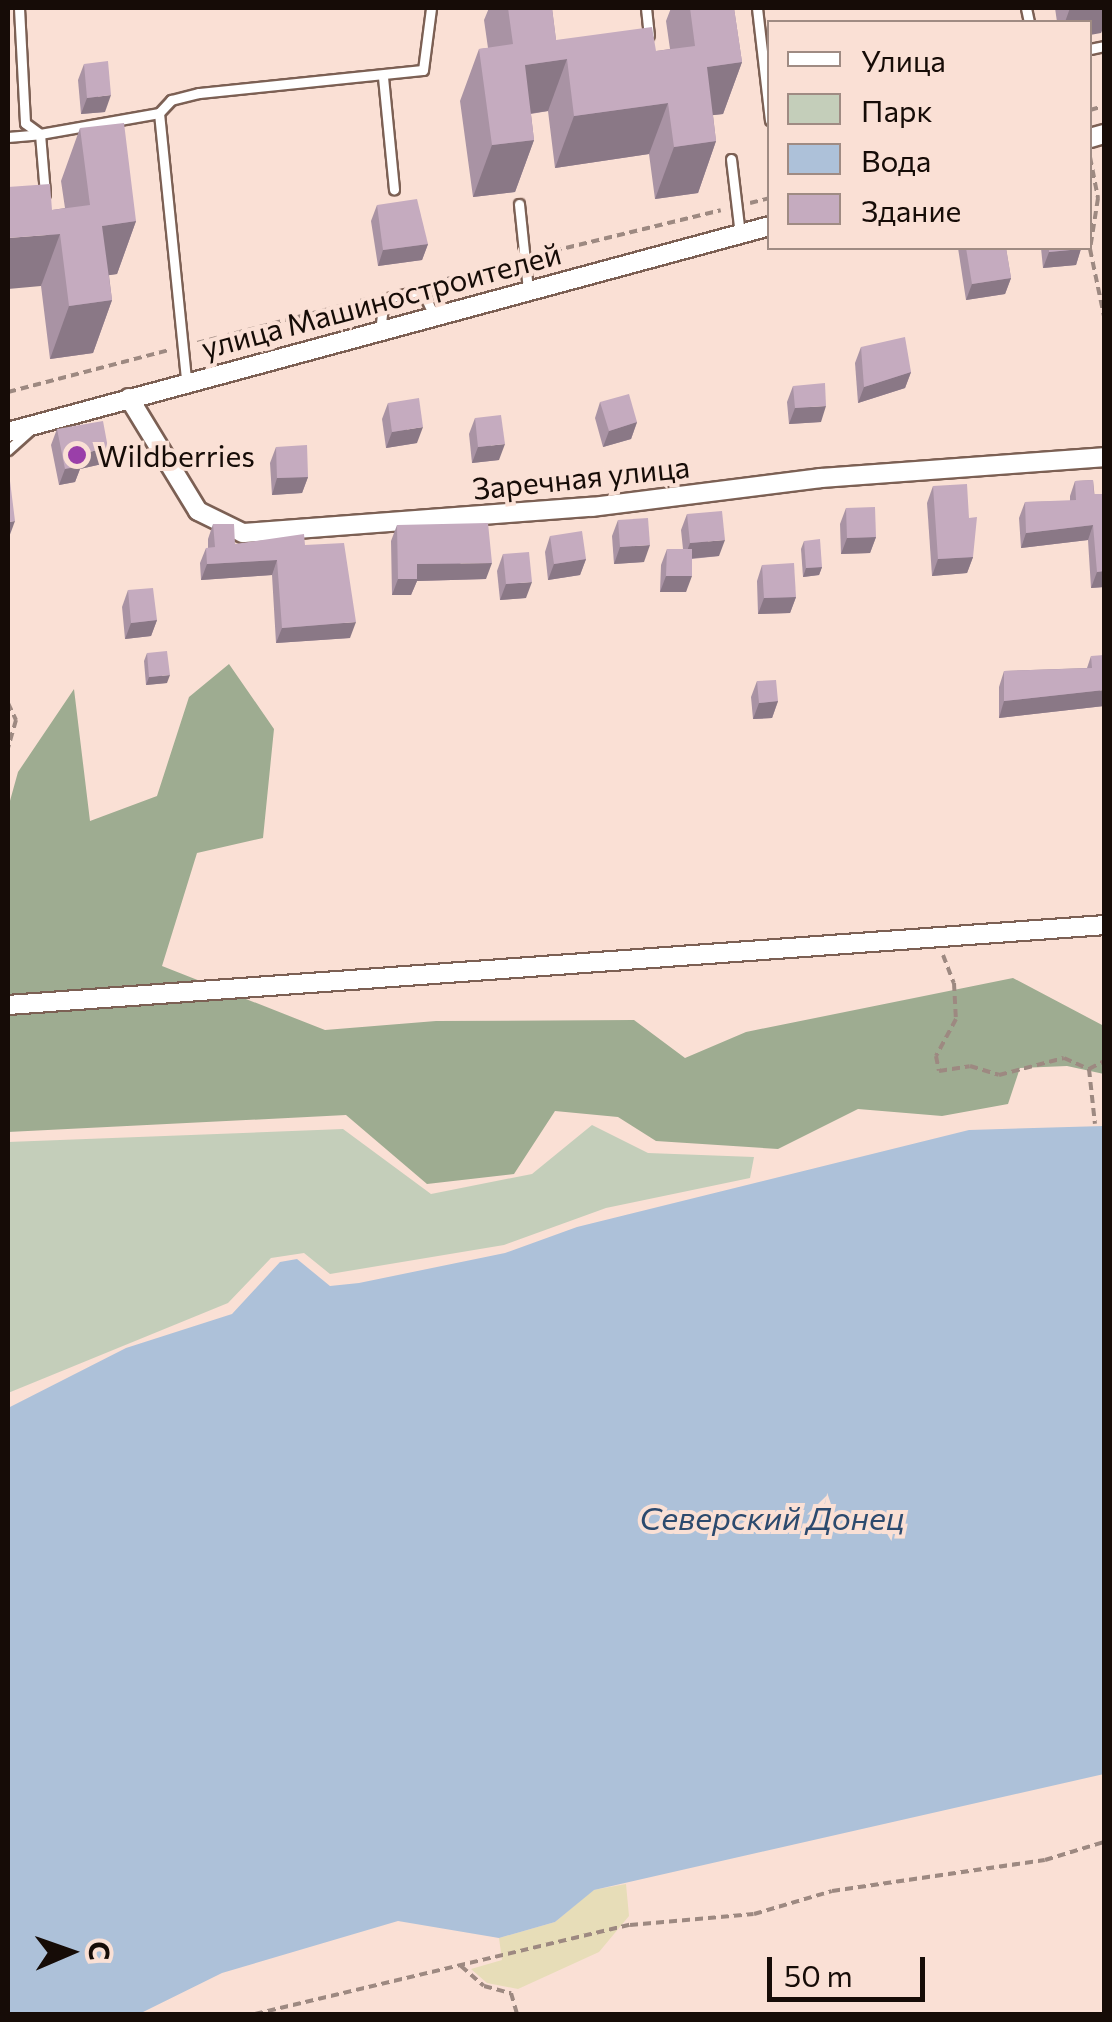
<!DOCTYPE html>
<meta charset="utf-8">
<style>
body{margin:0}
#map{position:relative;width:1112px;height:2022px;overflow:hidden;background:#fae0d5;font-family:Commissioner,sans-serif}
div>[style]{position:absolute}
.green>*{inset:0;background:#c4ceba}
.forest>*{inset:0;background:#9eac91}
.sand>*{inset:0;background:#e7ddb8}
.water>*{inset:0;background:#adc1d9}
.path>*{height:4px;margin-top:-2px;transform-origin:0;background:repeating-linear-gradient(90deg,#9d8981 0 8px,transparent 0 13px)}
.roads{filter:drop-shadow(2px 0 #7c6054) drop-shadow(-2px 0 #7c6054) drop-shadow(0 2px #7c6054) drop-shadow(0 -2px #7c6054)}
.service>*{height:9px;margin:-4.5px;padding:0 4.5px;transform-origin:4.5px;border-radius:4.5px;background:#fff}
.minor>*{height:18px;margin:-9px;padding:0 9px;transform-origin:9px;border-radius:9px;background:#fff}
.wall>*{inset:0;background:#a993a4}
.shaded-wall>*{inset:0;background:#8a7886}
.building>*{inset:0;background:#c5abbf}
.dots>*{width:28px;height:28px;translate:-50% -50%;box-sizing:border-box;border:5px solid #fae0d5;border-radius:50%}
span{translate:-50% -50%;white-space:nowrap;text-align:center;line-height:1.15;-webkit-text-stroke:8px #fae0d5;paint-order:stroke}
.street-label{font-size:30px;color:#160c07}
.poi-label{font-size:30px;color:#160c07}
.left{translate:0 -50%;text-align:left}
.water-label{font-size:32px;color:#2c4a6e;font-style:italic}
.frame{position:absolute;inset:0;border:10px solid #160c07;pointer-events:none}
.legend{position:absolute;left:767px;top:20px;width:325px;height:230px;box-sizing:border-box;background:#fae0d5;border:2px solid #9f8b83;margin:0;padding:12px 18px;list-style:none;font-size:30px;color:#160c07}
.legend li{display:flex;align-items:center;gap:20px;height:50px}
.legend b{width:50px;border:2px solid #9f8b83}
.north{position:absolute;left:20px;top:1902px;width:100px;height:100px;-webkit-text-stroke:8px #fae0d5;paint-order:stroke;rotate:88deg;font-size:28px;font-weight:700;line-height:40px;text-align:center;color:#160c07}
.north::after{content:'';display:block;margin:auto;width:35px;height:45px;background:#160c07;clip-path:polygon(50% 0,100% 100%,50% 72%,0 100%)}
.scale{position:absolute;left:767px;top:1957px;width:158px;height:45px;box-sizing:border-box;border:5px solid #160c07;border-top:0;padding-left:12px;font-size:30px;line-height:35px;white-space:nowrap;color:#160c07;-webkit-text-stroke:8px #fae0d5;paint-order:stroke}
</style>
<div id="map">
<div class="green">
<i style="clip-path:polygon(592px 1125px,648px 1153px,754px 1157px,750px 1178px,606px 1208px,504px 1245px,330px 1274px,304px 1253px,271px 1258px,228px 1303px,8px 1393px,8px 1142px,343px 1129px,431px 1194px,532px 1174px)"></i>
</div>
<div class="forest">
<i style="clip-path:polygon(229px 664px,274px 729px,263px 838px,197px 853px,162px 966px,325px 1030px,436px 1021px,634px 1020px,685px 1058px,746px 1032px,1013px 978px,1104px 1026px,1104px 1074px,1067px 1066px,1020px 1068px,1008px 1104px,942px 1116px,858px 1109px,778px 1149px,656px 1141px,618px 1117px,555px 1111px,514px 1174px,427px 1184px,346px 1115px,8px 1132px,8px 808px,18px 772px,74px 689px,90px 821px,157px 796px,189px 697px)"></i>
</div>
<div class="sand">
<i style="clip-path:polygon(626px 1884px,629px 1916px,599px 1952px,518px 1989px,487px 1983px,471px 1969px,502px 1960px,499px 1938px,555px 1922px,593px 1890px)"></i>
</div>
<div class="water">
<i style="clip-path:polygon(1104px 1126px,1104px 1774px,594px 1890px,555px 1922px,499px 1938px,398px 1921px,222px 1973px,139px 2014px,8px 2014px,8px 1408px,126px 1348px,232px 1314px,280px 1262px,297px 1259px,330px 1286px,359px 1283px,505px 1253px,577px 1227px,969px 1130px)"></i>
</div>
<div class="path">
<i style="left:1090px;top:110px;width:15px;rotate:-16deg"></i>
<i style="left:1090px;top:157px;width:42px;rotate:79deg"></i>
<i style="left:1098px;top:198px;width:52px;rotate:98.9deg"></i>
<i style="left:1090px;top:249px;width:68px;rotate:78.2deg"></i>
<i style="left:750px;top:203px;width:21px;rotate:-14deg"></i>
<i style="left:541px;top:254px;width:185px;rotate:-13.7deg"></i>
<i style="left:435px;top:282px;width:81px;rotate:-14.4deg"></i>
<i style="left:197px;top:343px;width:176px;rotate:-14.5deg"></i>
<i style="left:8px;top:392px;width:166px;rotate:-14.6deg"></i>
<i style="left:8px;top:703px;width:19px;rotate:65deg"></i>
<i style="left:16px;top:720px;width:29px;rotate:106deg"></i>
<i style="left:943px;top:955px;width:30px;rotate:69deg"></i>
<i style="left:954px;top:983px;width:36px;rotate:87deg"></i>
<i style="left:956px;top:1019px;width:42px;rotate:118.4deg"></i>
<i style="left:936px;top:1056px;width:15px;rotate:79deg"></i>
<i style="left:939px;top:1071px;width:31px;rotate:-9deg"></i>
<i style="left:970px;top:1066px;width:30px;rotate:17deg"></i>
<i style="left:999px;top:1075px;width:67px;rotate:-14.7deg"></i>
<i style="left:1064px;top:1058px;width:27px;rotate:24deg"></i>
<i style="left:1089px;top:1069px;width:17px;rotate:-28deg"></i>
<i style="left:1089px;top:1069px;width:55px;rotate:83.8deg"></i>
<i style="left:461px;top:1966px;width:30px;rotate:41deg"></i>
<i style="left:484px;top:1986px;width:28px;rotate:15deg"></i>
<i style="left:511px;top:1993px;width:22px;rotate:74deg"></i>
<i style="left:255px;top:2014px;width:385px;rotate:-13.4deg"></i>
<i style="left:630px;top:1925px;width:124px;rotate:-5.1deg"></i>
<i style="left:754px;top:1914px;width:81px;rotate:-16.4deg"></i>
<i style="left:832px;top:1891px;width:215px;rotate:-8.3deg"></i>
<i style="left:1045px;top:1860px;width:62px;rotate:-17deg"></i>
</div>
<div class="roads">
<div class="service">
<i style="left:19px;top:8px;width:115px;rotate:87deg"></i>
<i style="left:25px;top:123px;width:19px;rotate:36deg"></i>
<i style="left:40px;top:134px;width:121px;rotate:-10deg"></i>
<i style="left:159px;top:113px;width:268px;rotate:84.2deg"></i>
<i style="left:646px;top:8px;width:27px;rotate:84deg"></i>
<i style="left:757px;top:8px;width:113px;rotate:83.4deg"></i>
<i style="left:1026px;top:8px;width:14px;rotate:78deg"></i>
<i style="left:1090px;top:49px;width:14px;rotate:-12deg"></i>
<i style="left:383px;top:77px;width:113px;rotate:84.4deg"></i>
<i style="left:159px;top:113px;width:18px;rotate:-47deg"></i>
<i style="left:171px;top:100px;width:29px;rotate:-14deg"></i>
<i style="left:199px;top:93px;width:225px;rotate:-5.9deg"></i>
<i style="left:423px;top:70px;width:63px;rotate:-82.6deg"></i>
<i style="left:8px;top:137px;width:32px;rotate:-5deg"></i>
<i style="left:40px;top:134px;width:60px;rotate:85.2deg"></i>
<i style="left:731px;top:159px;width:76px;rotate:83.2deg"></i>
<i style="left:519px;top:204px;width:86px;rotate:84deg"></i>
<i style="left:380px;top:331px;width:32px;rotate:-83deg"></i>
<i style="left:384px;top:299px;width:39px;rotate:-13deg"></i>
<i style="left:422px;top:290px;width:29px;rotate:65deg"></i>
<i style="left:8px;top:450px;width:27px;rotate:-42deg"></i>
</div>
<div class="minor">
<i style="left:1090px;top:138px;width:15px;rotate:-16deg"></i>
<i style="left:129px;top:398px;width:132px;rotate:58.6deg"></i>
<i style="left:198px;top:511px;width:50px;rotate:26.1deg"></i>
<i style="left:243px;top:533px;width:350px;rotate:-4.3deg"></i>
<i style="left:592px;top:507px;width:230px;rotate:-7.2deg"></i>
<i style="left:820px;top:478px;width:285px;rotate:-4.2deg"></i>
<i style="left:8px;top:432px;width:789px;rotate:-15.13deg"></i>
<i style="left:8px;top:1005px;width:1099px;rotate:-4.17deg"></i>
</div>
</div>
<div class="wall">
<i style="clip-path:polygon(489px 8px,552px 8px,556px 40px,656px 51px,670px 49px,666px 21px,671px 8px,734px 8px,742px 62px,723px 114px,713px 115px,716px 141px,698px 193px,655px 199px,649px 154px,555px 168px,548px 111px,531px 114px,534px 140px,515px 192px,473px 197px,460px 101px,479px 49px,488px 48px,484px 20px)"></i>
<i style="clip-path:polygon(1055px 8px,1104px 8px,1104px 25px,1101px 33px,1090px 22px,1057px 22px)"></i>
<i style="clip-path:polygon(84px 64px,105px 112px,81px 114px,78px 80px)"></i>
<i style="clip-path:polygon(80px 128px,136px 221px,117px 274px,109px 275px,112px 300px,93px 353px,50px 359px,41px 286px,52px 210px,65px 208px,61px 181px)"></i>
<i style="clip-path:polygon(377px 205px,428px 244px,422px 260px,378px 266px,371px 221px)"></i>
<i style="clip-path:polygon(958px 248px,1006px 248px,1011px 278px,1005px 294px,966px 300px)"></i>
<i style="clip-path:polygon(1041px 248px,1081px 248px,1076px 265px,1043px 268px)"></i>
<i style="clip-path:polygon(861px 347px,911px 372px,905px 388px,858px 403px,855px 363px)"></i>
<i style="clip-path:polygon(793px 386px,821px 422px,789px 424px,787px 402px)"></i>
<i style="clip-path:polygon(600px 402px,637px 422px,631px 439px,603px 447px,595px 418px)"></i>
<i style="clip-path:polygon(388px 403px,417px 443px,386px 448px,382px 419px)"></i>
<i style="clip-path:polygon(475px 418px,499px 460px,472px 463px,469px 434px)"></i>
<i style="clip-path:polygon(57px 429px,102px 464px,80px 469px,75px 482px,59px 485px,51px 445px)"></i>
<i style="clip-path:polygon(276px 447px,308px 477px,302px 493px,272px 495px,270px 463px)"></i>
<i style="clip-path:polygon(1093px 480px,1104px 587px,1091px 588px,1088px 540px,1021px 548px,1019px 518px,1025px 502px,1070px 501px,1070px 496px,1075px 481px)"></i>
<i style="clip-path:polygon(933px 486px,973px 557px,967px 573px,932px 576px,927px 503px)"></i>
<i style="clip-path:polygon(846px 508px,876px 537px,870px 553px,841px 554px,840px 524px)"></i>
<i style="clip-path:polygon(687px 514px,719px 556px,692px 559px,686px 592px,660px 592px,661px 565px,667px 549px,683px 549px,681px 530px)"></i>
<i style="clip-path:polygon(618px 520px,644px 562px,614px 564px,612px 536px)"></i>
<i style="clip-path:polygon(213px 524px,235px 544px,305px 545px,350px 638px,276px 643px,272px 575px,201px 580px,200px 563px,206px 548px,208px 548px,208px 539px)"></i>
<i style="clip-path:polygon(397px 525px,486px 579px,417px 581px,411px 595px,392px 595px,391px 541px)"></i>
<i style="clip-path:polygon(550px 536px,586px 559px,580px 575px,548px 580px,545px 552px)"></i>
<i style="clip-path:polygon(804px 541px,822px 567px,819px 575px,803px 577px,801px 549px)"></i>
<i style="clip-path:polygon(503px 554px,526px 598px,500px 600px,497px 571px)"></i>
<i style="clip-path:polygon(762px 565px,796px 597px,790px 613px,758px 614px,757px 581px)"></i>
<i style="clip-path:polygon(128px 590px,157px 620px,151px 636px,125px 639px,122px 607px)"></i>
<i style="clip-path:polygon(147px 653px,167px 683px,146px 685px,144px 661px)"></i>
<i style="clip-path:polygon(1091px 656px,1104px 706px,999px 718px,999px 687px,1004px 671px,1087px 668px)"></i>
<i style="clip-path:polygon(757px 681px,778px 701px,772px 718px,753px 719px,751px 697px)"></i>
</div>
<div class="shaded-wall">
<i style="clip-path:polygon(1070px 8px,1104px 8px,1104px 25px,1101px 33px,1090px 35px,1090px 22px,1065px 22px)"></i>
<i style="clip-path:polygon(567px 59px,548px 111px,506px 117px,525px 65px)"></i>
<i style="clip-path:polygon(742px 62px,723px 114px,688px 118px,707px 67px)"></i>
<i style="clip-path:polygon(111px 95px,105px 112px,81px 114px,87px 98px)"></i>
<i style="clip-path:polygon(668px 103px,649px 154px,555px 168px,574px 116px)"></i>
<i style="clip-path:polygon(534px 140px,515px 192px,473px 197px,492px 145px)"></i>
<i style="clip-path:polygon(716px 141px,698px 193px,655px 199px,674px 147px)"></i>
<i style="clip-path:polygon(136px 221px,117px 274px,83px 279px,102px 226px)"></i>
<i style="clip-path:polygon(60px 234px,41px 286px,8px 289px,8px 238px)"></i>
<i style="clip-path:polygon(428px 244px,422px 260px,378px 266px,383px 250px)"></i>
<i style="clip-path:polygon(1081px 249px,1076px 265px,1043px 268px,1049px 252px)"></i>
<i style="clip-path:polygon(1011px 278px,1005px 294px,966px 300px,972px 284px)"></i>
<i style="clip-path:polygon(112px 300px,93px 353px,50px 359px,69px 306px)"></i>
<i style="clip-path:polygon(911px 372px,905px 388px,858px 403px,864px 387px)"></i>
<i style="clip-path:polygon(826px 406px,821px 422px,789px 424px,795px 408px)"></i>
<i style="clip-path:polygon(637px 422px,631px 439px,603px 447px,609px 431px)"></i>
<i style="clip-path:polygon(423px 427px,417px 443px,386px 448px,392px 432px)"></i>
<i style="clip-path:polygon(505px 444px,499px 460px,472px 463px,478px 447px)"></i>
<i style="clip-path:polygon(108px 448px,102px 464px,80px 469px,75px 482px,59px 485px,65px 469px,79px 454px)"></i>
<i style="clip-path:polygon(308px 477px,302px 493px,272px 495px,277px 478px)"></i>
<i style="clip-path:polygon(15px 521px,8px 540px,8px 522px)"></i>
<i style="clip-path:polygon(1093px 525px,1088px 540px,1021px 548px,1026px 533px)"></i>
<i style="clip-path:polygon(876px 537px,870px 553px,841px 554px,847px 538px)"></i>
<i style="clip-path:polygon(725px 540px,719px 556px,684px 559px,690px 543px)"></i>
<i style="clip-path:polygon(650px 545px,644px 562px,614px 564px,620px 547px)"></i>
<i style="clip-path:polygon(973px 557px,967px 573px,932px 576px,938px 559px)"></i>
<i style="clip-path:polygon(586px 559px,580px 575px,548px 580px,554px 564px)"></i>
<i style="clip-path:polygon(277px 560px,272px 575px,201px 580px,207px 564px)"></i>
<i style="clip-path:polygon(492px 563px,486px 579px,417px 581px,411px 595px,392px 595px,398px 579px,417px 564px)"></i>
<i style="clip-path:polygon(822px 567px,819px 575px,803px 577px,806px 568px)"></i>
<i style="clip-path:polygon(1104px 571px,1104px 587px,1091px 588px,1097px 572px)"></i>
<i style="clip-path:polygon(666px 576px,692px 576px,686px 592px,660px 592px)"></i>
<i style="clip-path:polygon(532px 582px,526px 598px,500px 600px,506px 584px)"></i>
<i style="clip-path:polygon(796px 597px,790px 613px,758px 614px,764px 598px)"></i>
<i style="clip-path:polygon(157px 620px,151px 636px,125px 639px,131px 623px)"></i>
<i style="clip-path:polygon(356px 622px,350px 638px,276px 643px,282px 628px)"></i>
<i style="clip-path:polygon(170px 675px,167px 683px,146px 685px,149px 677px)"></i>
<i style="clip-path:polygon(1104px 690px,1104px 706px,999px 718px,1004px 701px)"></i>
<i style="clip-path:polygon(778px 701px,772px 718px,753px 719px,759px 703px)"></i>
</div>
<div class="building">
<i style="clip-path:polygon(508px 8px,552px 8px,556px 40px,652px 27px,656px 51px,695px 46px,690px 8px,734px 8px,742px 62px,707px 67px,716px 141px,674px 147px,668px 103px,574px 116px,567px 59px,525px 65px,534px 140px,492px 145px,479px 49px,513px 44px)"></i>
<i style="clip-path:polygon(108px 61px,111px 95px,87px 98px,84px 64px)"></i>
<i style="clip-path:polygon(124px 123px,136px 221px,102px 226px,112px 300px,69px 306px,60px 234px,8px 238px,8px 187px,50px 184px,52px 210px,90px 205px,80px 128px)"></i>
<i style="clip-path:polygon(417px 199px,428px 244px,383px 250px,377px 205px)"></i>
<i style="clip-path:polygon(966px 248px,1006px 248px,1011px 278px,972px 284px)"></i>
<i style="clip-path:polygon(1049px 248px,1081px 248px,1081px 249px,1049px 252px)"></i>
<i style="clip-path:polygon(905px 337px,911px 372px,864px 387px,861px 347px)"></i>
<i style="clip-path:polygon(825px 383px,826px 406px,795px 408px,793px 386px)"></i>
<i style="clip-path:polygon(629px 394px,637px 422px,609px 431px,600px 402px)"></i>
<i style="clip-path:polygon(419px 398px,423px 427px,392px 432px,388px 403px)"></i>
<i style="clip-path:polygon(501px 415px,505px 444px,478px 447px,475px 418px)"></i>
<i style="clip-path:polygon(103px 421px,108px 448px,79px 454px,81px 466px,65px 469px,57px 429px)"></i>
<i style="clip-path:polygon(307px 445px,308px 477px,277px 478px,276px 447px)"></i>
<i style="clip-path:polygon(8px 473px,9px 473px,15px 521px,8px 522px)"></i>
<i style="clip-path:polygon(1093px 480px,1094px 494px,1104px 494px,1104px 571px,1097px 572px,1093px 525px,1026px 533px,1025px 502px,1076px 500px,1075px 481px)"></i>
<i style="clip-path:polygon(967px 484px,969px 518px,977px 517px,973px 557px,938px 559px,933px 486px)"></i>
<i style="clip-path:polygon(875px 507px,876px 537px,847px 538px,846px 508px)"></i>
<i style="clip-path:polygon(722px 511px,725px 540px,690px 543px,687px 514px)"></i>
<i style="clip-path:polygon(648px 518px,650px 545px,620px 547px,618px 520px)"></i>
<i style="clip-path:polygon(488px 523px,492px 563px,417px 564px,417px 579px,398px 579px,397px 525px)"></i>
<i style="clip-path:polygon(213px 524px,234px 524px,235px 544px,304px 534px,305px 545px,344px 543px,356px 622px,282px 628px,277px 560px,207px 564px,206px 548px,215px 547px)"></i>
<i style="clip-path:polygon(582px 531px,586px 559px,554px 564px,550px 536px)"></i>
<i style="clip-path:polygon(820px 539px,822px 567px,806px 568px,804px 541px)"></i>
<i style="clip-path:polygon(667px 549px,692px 549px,692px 576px,666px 576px)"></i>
<i style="clip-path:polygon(529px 552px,532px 582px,506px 584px,503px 554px)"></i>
<i style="clip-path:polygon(794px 563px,796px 597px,764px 598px,762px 565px)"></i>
<i style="clip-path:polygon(153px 588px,157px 620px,131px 623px,128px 590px)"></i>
<i style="clip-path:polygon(167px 651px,170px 675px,149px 677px,147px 653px)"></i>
<i style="clip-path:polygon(1104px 655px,1104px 690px,1004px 701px,1004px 671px,1092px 668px,1091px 656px)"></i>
<i style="clip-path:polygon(776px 680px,778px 701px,759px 703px,757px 681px)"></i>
</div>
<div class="dots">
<i style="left:77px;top:455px;background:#9a3fa9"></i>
</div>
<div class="street-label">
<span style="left:381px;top:300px;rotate:-15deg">улица Машиностроителей</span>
<span style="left:581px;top:477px;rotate:-6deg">Заречная улица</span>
</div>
<div class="poi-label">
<span class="left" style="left:97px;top:455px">Wildberries</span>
</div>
<div class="water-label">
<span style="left:772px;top:1517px">Северский Донец</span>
</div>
<div class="frame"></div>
<ul class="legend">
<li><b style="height:12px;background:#fff"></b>Улица</li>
<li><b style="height:28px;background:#c4ceba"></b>Парк</li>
<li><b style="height:28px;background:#adc1d9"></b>Вода</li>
<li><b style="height:28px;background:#c5abbf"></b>Здание</li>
</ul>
<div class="north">С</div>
<div class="scale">50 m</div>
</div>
